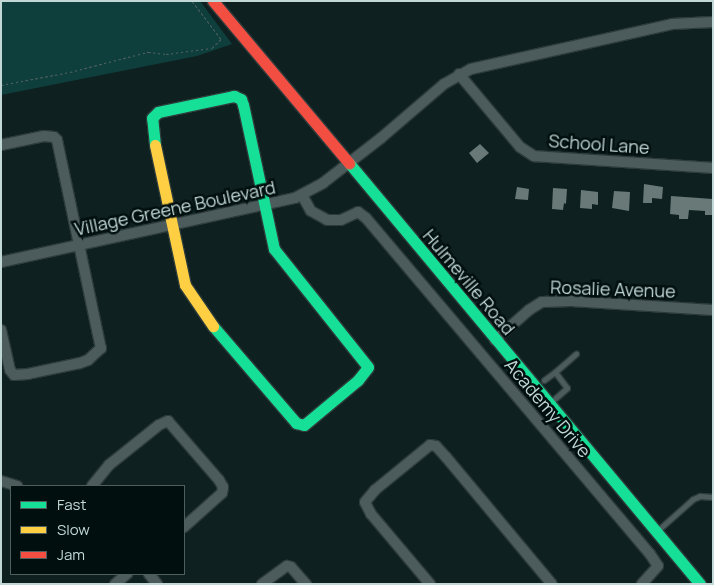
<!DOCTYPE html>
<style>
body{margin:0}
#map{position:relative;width:714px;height:585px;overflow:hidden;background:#0e2020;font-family:Manrope,sans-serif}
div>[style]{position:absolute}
.green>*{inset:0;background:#0f3f3d}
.building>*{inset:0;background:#687978}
.path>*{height:1px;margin-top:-0.5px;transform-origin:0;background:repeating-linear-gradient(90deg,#51605f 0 2.5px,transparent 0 5px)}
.roads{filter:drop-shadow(1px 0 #2e3b3b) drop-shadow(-1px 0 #2e3b3b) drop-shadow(0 1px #2e3b3b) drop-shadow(0 -1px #2e3b3b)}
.lane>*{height:5px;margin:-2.5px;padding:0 2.5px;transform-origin:2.5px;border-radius:2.5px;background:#4c5c5c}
.street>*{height:10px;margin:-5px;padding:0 5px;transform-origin:5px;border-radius:5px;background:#4c5c5c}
.fast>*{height:11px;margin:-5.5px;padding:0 5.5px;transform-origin:5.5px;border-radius:5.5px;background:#16e098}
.slow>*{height:11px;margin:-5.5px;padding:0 5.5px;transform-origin:5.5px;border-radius:5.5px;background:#ffcf43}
.jam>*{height:11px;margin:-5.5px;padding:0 5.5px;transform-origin:5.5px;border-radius:5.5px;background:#f24e42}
span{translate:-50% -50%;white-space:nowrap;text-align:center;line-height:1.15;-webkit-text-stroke:5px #010f0e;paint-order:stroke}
.street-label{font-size:18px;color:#c1d8d6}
.frame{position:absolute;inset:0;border:2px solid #c1d8d6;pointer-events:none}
.legend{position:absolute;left:10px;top:485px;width:175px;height:90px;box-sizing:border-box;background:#010f0e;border:1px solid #4e5f5e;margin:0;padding:6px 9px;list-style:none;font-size:15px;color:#c1d8d6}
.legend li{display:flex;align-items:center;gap:10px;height:25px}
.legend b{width:25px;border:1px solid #4e5f5e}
</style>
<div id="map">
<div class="green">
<i style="clip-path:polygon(1px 1px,200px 1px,232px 44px,197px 56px,1px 95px)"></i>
</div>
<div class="building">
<i style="clip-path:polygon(480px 144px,489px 153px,477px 163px,469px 153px)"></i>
<i style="clip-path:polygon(644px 184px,663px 187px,662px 199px,652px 198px,652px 203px,643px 203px)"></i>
<i style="clip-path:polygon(517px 187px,529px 189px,528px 200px,515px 199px)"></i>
<i style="clip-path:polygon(553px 188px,567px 189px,566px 204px,564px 203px,563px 210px,552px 209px)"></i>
<i style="clip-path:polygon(581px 190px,598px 192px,598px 205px,592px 204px,592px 209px,580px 208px)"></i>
<i style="clip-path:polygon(614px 191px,630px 192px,629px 211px,612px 208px)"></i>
<i style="clip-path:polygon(671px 196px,713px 199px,713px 215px,705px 215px,705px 211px,689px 210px,688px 219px,679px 219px,679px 215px,670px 214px)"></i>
</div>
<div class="path">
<i style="left:1px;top:85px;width:70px;rotate:-10.7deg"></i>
<i style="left:70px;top:72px;width:81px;rotate:-14.4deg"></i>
<i style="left:148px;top:52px;width:18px;rotate:6deg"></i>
<i style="left:166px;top:54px;width:46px;rotate:-7.4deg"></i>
<i style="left:212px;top:48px;width:13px;rotate:-45deg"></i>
<i style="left:221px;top:39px;width:48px;rotate:-127.3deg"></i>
</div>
<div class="roads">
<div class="lane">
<i style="left:555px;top:372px;width:28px;rotate:-41deg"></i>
<i style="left:544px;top:380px;width:14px;rotate:-36deg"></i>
<i style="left:555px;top:372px;width:20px;rotate:53deg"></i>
<i style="left:567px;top:388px;width:23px;rotate:139deg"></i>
<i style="left:657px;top:531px;width:48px;rotate:-41.6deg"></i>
<i style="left:693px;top:499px;width:8px;rotate:-23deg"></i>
<i style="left:700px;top:496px;width:13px;rotate:4deg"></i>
</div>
<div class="street">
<i style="left:459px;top:74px;width:95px;rotate:50.1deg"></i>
<i style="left:520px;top:147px;width:17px;rotate:33deg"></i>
<i style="left:534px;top:156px;width:179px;rotate:3.8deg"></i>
<i style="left:1px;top:145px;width:44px;rotate:-11.8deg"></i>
<i style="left:44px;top:136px;width:10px;rotate:6deg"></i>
<i style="left:54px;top:137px;width:4px;rotate:45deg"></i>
<i style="left:57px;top:140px;width:213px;rotate:78.1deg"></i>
<i style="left:101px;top:348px;width:18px;rotate:137deg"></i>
<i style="left:88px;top:360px;width:9px;rotate:159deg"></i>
<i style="left:80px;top:363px;width:53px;rotate:168.1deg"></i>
<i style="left:28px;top:374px;width:14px;rotate:176deg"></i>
<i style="left:14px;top:375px;width:6px;rotate:-129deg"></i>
<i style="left:10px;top:370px;width:41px;rotate:-102.7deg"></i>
<i style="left:302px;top:195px;width:18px;rotate:61deg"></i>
<i style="left:311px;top:211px;width:18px;rotate:29deg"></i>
<i style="left:327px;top:220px;width:14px"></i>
<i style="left:341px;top:220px;width:19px;rotate:-25deg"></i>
<i style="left:358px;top:212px;width:10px;rotate:37deg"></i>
<i style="left:366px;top:218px;width:440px;rotate:49.8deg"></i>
<i style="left:650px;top:554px;width:14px;rotate:56deg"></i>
<i style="left:658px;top:566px;width:24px;rotate:132deg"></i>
<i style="left:1px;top:262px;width:301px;rotate:-12.3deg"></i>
<i style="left:295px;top:198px;width:32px;rotate:-28deg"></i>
<i style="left:323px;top:183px;width:73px;rotate:-37.8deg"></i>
<i style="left:381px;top:138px;width:83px;rotate:-40.6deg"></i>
<i style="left:444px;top:84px;width:31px;rotate:-29deg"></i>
<i style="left:471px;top:69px;width:206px;rotate:-12.6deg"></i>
<i style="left:672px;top:24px;width:41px;rotate:-2.8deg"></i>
<i style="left:495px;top:340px;width:45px;rotate:-41.4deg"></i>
<i style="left:529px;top:310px;width:15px;rotate:-32deg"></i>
<i style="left:542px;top:302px;width:29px;rotate:-2deg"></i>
<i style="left:571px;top:301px;width:142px;rotate:3.6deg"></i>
<i style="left:1px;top:481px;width:17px;rotate:17deg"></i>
<i style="left:92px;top:486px;width:27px;rotate:-51deg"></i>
<i style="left:109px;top:465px;width:64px;rotate:-38.7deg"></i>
<i style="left:159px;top:425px;width:10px;rotate:-24deg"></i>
<i style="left:168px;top:421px;width:78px;rotate:49.2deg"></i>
<i style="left:219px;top:480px;width:8px;rotate:60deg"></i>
<i style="left:223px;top:487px;width:6px;rotate:99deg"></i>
<i style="left:222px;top:493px;width:51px;rotate:138.2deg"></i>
<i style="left:149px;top:574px;width:13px;rotate:51deg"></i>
<i style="left:115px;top:584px;width:16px;rotate:-40deg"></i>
<i style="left:262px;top:584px;width:31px;rotate:-36deg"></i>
<i style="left:287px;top:566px;width:4px;rotate:14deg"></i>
<i style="left:291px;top:567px;width:23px;rotate:49deg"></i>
<i style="left:430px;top:584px;width:92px;rotate:-130.1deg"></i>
<i style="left:371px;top:514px;width:13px;rotate:-117deg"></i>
<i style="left:365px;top:502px;width:16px;rotate:-50deg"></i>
<i style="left:375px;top:490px;width:71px;rotate:-39.3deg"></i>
<i style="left:430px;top:445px;width:6px;rotate:9deg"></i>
<i style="left:436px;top:446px;width:15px;rotate:48deg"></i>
<i style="left:446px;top:457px;width:165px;rotate:50.2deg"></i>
</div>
<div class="fast">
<i style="left:155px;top:145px;width:27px;rotate:-96deg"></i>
<i style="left:152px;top:118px;width:8px;rotate:-45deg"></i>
<i style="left:158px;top:112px;width:78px;rotate:-11.9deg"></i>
<i style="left:349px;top:163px;width:548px;rotate:50.18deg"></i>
<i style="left:213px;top:326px;width:128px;rotate:49.4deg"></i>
<i style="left:296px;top:423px;width:8px;rotate:14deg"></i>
<i style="left:304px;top:425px;width:70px;rotate:-39.8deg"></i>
<i style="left:358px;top:380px;width:16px;rotate:-52deg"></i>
<i style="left:368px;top:367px;width:151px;rotate:-128.5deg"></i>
<i style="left:274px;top:249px;width:147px;rotate:-102.1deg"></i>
<i style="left:243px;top:105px;width:6px;rotate:-108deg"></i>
<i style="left:241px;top:99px;width:8px;rotate:-157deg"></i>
</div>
<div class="slow">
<i style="left:155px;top:145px;width:143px;rotate:77.9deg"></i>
<i style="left:185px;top:285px;width:50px;rotate:55.7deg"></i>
</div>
<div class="jam">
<i style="left:213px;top:1px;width:212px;rotate:50deg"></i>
</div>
</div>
<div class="street-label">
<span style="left:599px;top:144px;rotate:4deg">School Lane</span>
<span style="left:175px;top:208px;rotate:-12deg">Village Greene Boulevard</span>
<span style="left:469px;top:282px;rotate:50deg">Hulmeville Road</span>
<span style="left:613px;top:289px;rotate:2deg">Rosalie Avenue</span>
<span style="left:548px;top:408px;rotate:50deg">Academy Drive</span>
</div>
<div class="frame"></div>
<ul class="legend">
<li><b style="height:6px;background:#16e098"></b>Fast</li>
<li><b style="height:6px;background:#ffcf43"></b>Slow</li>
<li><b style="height:6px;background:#f24e42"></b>Jam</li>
</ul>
</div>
